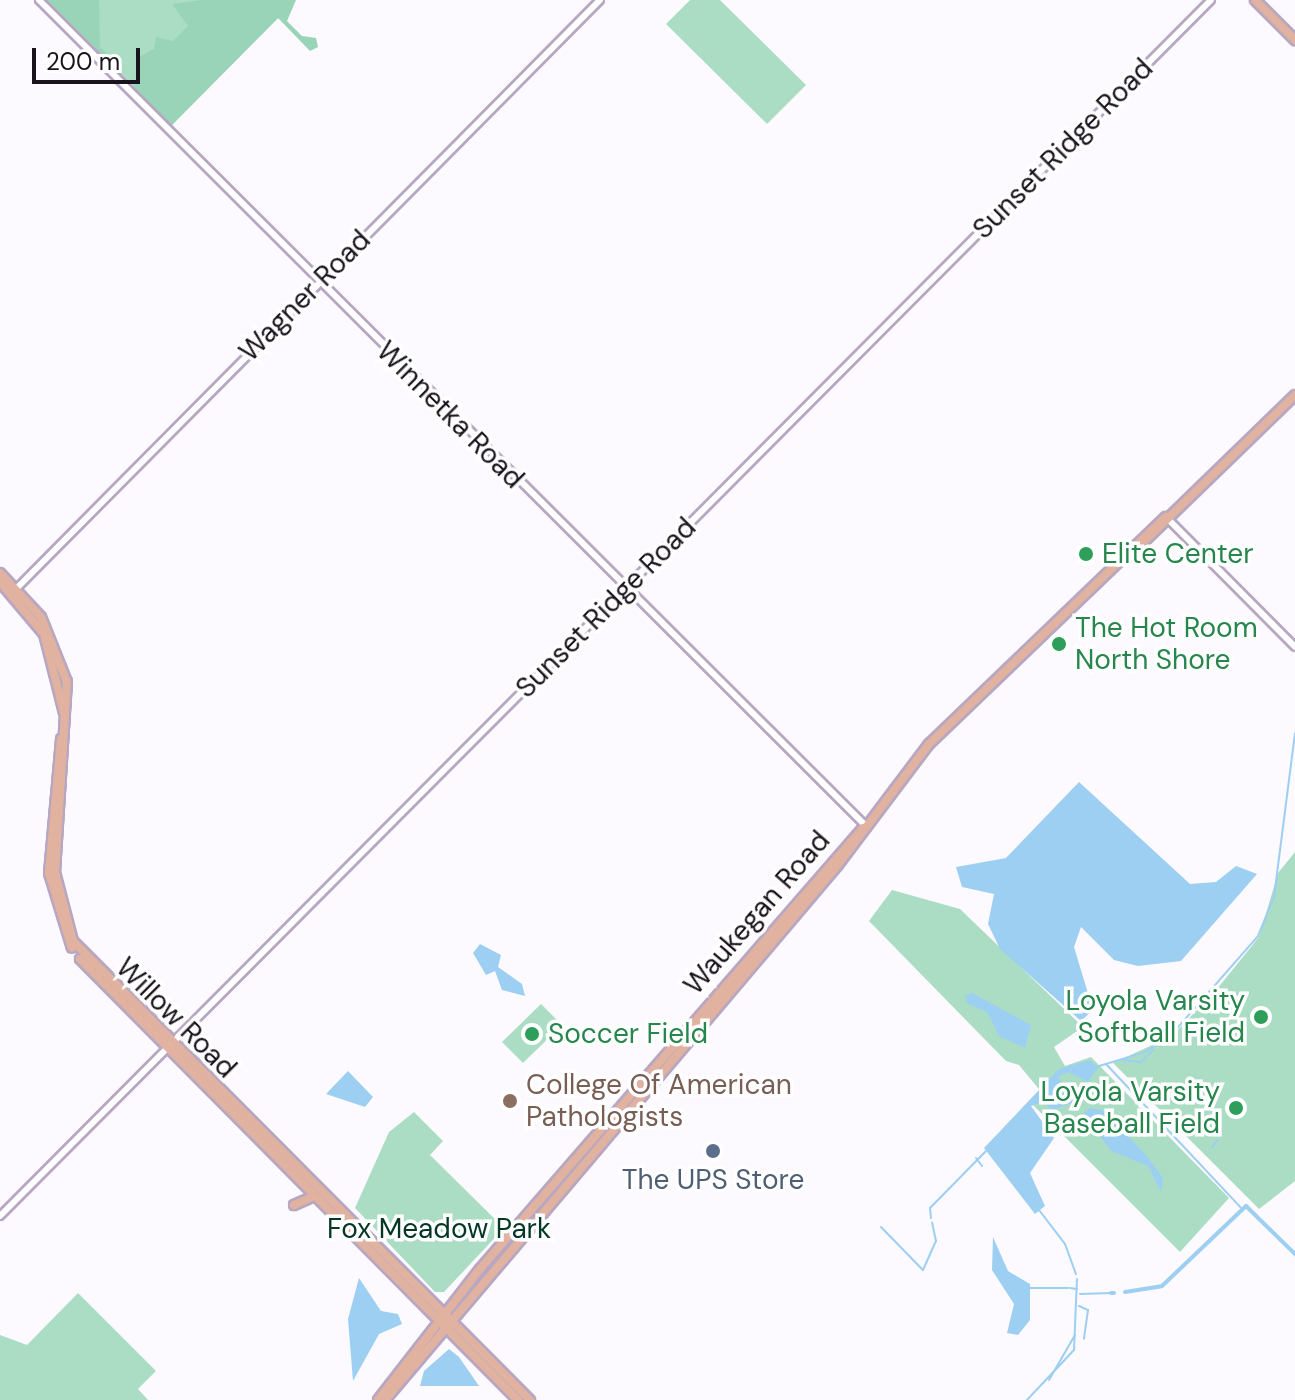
<!DOCTYPE html>
<style>
body{margin:0}
#map{position:relative;width:1295px;height:1400px;overflow:hidden;background:#fcf9ff;font-family:"DM Sans",sans-serif}
div>[style]{position:absolute}
.green>*{inset:0;background:#abddc5}
.forest>*{inset:0;background:#9ad4b8}
.water>*{inset:0;background:#9ccff1}
.stream>*{height:2px;margin:-1px;padding:0 1px;transform-origin:1px;border-radius:1px;background:#9ccff1}
.canal>*{height:4px;margin:-2px;padding:0 2px;transform-origin:2px;border-radius:2px;background:#9ccff1}
.roads{filter:drop-shadow(2px 0 #b7a7c2) drop-shadow(-2px 0 #b7a7c2) drop-shadow(0 2px #b7a7c2) drop-shadow(0 -2px #b7a7c2)}
.minor>*{height:6px;margin:-3px;padding:0 3px;transform-origin:3px;border-radius:3px;background:#fff}
.major>*{height:8px;margin:-4px;padding:0 4px;transform-origin:4px;border-radius:4px;background:#e0b29f}
.dots>*{width:22px;height:22px;translate:-50% -50%;box-sizing:border-box;border:4px solid #fff;border-radius:50%}
span{translate:-50% -50%;white-space:nowrap;text-align:center;line-height:1.15;-webkit-text-stroke:7px #fff;paint-order:stroke}
.street-label{font-size:28px;color:#18131c}
.leisure-label{font-size:28px;color:#27864d}
.left{translate:0 -50%;text-align:left}
.right{translate:-100% -50%;text-align:right}
.education-label{font-size:28px;color:#785e54}
.service-label{font-size:28px;color:#4e5e75}
.park-label{font-size:28px;color:#053725}
.scale{position:absolute;left:32px;top:48px;width:108px;height:36px;box-sizing:border-box;border:4px solid #18131c;border-top:0;padding-left:10px;font-size:24px;line-height:28px;white-space:nowrap;color:#18131c;-webkit-text-stroke:6px #fff;paint-order:stroke}
</style>
<div id="map">
<div class="green">
<i style="clip-path:polygon(43px 0,296px 0,167px 130px)"></i>
<i style="clip-path:polygon(690px 0,720px 0,806px 85px,767px 124px,666px 24px)"></i>
<i style="clip-path:polygon(1295px 852px,1295px 1181px,1259px 1209px,1113px 1063px,1172px 1036px,1217px 989px,1259px 937px,1278px 873px)"></i>
<i style="clip-path:polygon(892px 890px,960px 909px,1083px 1027px,1054px 1047px,1065px 1066px,1091px 1057px,1229px 1198px,1180px 1252px,1033px 1105px,1043px 1094px,1019px 1065px,1006px 1061px,869px 921px)"></i>
<i style="clip-path:polygon(541px 1004px,562px 1025px,523px 1063px,502px 1042px)"></i>
<i style="clip-path:polygon(414px 1112px,443px 1141px,430px 1155px,504px 1228px,444px 1292px,435px 1292px,355px 1208px,389px 1132px)"></i>
<i style="clip-path:polygon(78px 1293px,156px 1371px,138px 1389px,148px 1400px,0 1400px,0 1335px,27px 1345px)"></i>
</div>
<div class="forest">
<i style="clip-path:polygon(45px 0,99px 0,100px 47px,120px 65px,119px 77px)"></i>
<i style="clip-path:polygon(202px 0,296px 0,287px 21px,302px 36px,316px 38px,318px 47px,310px 51px,278px 18px,167px 130px,133px 95px,139px 57px,154px 49px,156px 37px,173px 41px,188px 26px,172px 4px)"></i>
</div>
<div class="water">
<i style="clip-path:polygon(1079px 782px,1190px 884px,1216px 882px,1236px 866px,1257px 874px,1181px 961px,1138px 966px,1114px 960px,1081px 927px,1074px 947px,1093px 1010px,1081px 1021px,1000px 949px,988px 924px,994px 894px,962px 887px,956px 867px,1006px 858px)"></i>
<i style="clip-path:polygon(480px 944px,501px 955px,498px 967px,522px 984px,525px 996px,502px 990px,495px 971px,486px 975px,473px 953px)"></i>
<i style="clip-path:polygon(972px 993px,1031px 1025px,1025px 1048px,999px 1036px,987px 1012px,968px 1004px,965px 996px)"></i>
<i style="clip-path:polygon(1090px 1060px,1098px 1068px,1088px 1082px,1068px 1072px,1058px 1077px,1075px 1102px,1052px 1110px,1043px 1102px,1031px 1106px,1054px 1138px,1030px 1173px,1045px 1206px,1035px 1214px,984px 1148px,1059px 1069px)"></i>
<i style="clip-path:polygon(348px 1071px,373px 1097px,365px 1107px,326px 1094px)"></i>
<i style="clip-path:polygon(1089px 1108px,1103px 1110px,1146px 1155px,1163px 1178px,1161px 1192px,1148px 1166px,1111px 1151px,1084px 1114px)"></i>
<i style="clip-path:polygon(993px 1237px,1008px 1271px,1030px 1284px,1030px 1320px,1018px 1335px,1007px 1333px,1014px 1304px,992px 1270px)"></i>
<i style="clip-path:polygon(359px 1278px,381px 1311px,398px 1314px,402px 1324px,379px 1334px,353px 1381px,348px 1319px)"></i>
<i style="clip-path:polygon(449px 1349px,459px 1357px,479px 1386px,420px 1386px,424px 1371px)"></i>
</div>
<div class="stream">
<i style="left:1193px;top:1023px;width:4px;rotate:45deg"></i>
<i style="left:1124px;top:1060px;width:17px;rotate:7deg"></i>
<i style="left:1141px;top:1062px;width:17px;rotate:-45deg"></i>
<i style="left:1106px;top:1064px;width:197px;rotate:46.8deg"></i>
<i style="left:1096px;top:1067px;width:51px;rotate:-17deg"></i>
<i style="left:1145px;top:1052px;width:32px;rotate:-34deg"></i>
<i style="left:1172px;top:1034px;width:130px;rotate:-48.7deg"></i>
<i style="left:1258px;top:936px;width:42px;rotate:-67.7deg"></i>
<i style="left:1274px;top:897px;width:165px;rotate:-82.7deg"></i>
<i style="left:1212px;top:1147px;width:9px;rotate:-49deg"></i>
<i style="left:976px;top:1158px;width:10px;rotate:53deg"></i>
<i style="left:1039px;top:1210px;width:43px;rotate:52.6deg"></i>
<i style="left:1065px;top:1244px;width:32px;rotate:70deg"></i>
<i style="left:931px;top:1218px;width:10px;rotate:-96deg"></i>
<i style="left:930px;top:1208px;width:80px;rotate:-45.5deg"></i>
<i style="left:881px;top:1227px;width:60px;rotate:45.7deg"></i>
<i style="left:923px;top:1270px;width:32px;rotate:-66deg"></i>
<i style="left:936px;top:1241px;width:19px;rotate:-102deg"></i>
<i style="left:1029px;top:1288px;width:39px"></i>
<i style="left:1070px;top:1288px;width:7px;rotate:8deg"></i>
<i style="left:1080px;top:1294px;width:31px;rotate:-2deg"></i>
<i style="left:1079px;top:1306px;width:10px;rotate:24deg"></i>
<i style="left:1088px;top:1310px;width:29px;rotate:98deg"></i>
<i style="left:1049px;top:1380px;width:52px;rotate:-60deg"></i>
<i style="left:1027px;top:1400px;width:69px;rotate:-46.8deg"></i>
<i style="left:1074px;top:1350px;width:71px;rotate:-87.6deg"></i>
</div>
<div class="canal">
<i style="left:1125px;top:1292px;width:37px;rotate:-9deg"></i>
<i style="left:1162px;top:1286px;width:116px;rotate:-43.6deg"></i>
<i style="left:1246px;top:1206px;width:69px;rotate:44.4deg"></i>
<i style="left:1111px;top:1293px;width:3px"></i>
</div>
<div class="roads">
<div class="minor">
<i style="left:39px;top:0;width:1169px;rotate:44.97deg"></i>
<i style="left:1166px;top:517px;width:183px;rotate:45.2deg"></i>
<i style="left:14px;top:591px;width:832px;rotate:-45.24deg"></i>
<i style="left:0;top:1216px;width:1716px;rotate:-45.12deg"></i>
</div>
<div class="major">
<i style="left:1255px;top:0;width:57px;rotate:45deg"></i>
<i style="left:1129px;top:556px;width:231px;rotate:-44.1deg"></i>
<i style="left:0;top:573px;width:60px;rotate:47deg"></i>
<i style="left:41px;top:617px;width:70px;rotate:68.2deg"></i>
<i style="left:67px;top:682px;width:190px;rotate:93.6deg"></i>
<i style="left:55px;top:872px;width:71px;rotate:75.4deg"></i>
<i style="left:73px;top:941px;width:648px;rotate:45.13deg"></i>
<i style="left:0;top:582px;width:68px;rotate:49.8deg"></i>
<i style="left:44px;top:634px;width:81px;rotate:75.8deg"></i>
<i style="left:61px;top:739px;width:135px;rotate:95.1deg"></i>
<i style="left:49px;top:873px;width:78px;rotate:73deg"></i>
<i style="left:80px;top:959px;width:622px;rotate:45.2deg"></i>
<i style="left:294px;top:1205px;width:22px;rotate:-24deg"></i>
<i style="left:378px;top:1400px;width:166px;rotate:-52.1deg"></i>
<i style="left:480px;top:1269px;width:584px;rotate:-49.03deg"></i>
<i style="left:385px;top:1400px;width:700px;rotate:-49.75deg"></i>
<i style="left:837px;top:866px;width:153px;rotate:-53deg"></i>
<i style="left:929px;top:744px;width:328px;rotate:-43.8deg"></i>
</div>
</div>
<div class="dots">
<i style="left:1086px;top:554px;background:#2e9e5b"></i>
<i style="left:1059px;top:644px;background:#2e9e5b"></i>
<i style="left:1261px;top:1017px;background:#2e9e5b"></i>
<i style="left:532px;top:1034px;background:#2e9e5b"></i>
<i style="left:510px;top:1101px;background:#8d6e63"></i>
<i style="left:1236px;top:1108px;background:#2e9e5b"></i>
<i style="left:713px;top:1151px;background:#5c6f8a"></i>
</div>
<div class="street-label">
<span style="left:1063px;top:149px;rotate:-45deg">Sunset Ridge Road</span>
<span style="left:305px;top:296px;rotate:-45deg">Wagner Road</span>
<span style="left:450px;top:415px;rotate:45deg">Winnetka Road</span>
<span style="left:606px;top:608px;rotate:-45deg">Sunset Ridge Road</span>
<span style="left:757px;top:913px;rotate:-49deg">Waukegan Road</span>
<span style="left:176px;top:1018px;rotate:45deg">Willow Road</span>
</div>
<div class="leisure-label">
<span class="left" style="left:1102px;top:554px">Elite Center</span>
<span class="left" style="left:1075px;top:644px">The Hot Room<br>North Shore</span>
<span class="right" style="left:1245px;top:1017px">Loyola Varsity<br>Softball Field</span>
<span class="left" style="left:548px;top:1034px">Soccer Field</span>
<span class="right" style="left:1220px;top:1108px">Loyola Varsity<br>Baseball Field</span>
</div>
<div class="education-label">
<span class="left" style="left:526px;top:1101px">College Of American<br>Pathologists</span>
</div>
<div class="service-label">
<span style="left:713px;top:1180px">The UPS Store</span>
</div>
<div class="park-label">
<span style="left:439px;top:1229px">Fox Meadow Park</span>
</div>
<div class="scale">200 m</div>
</div>
